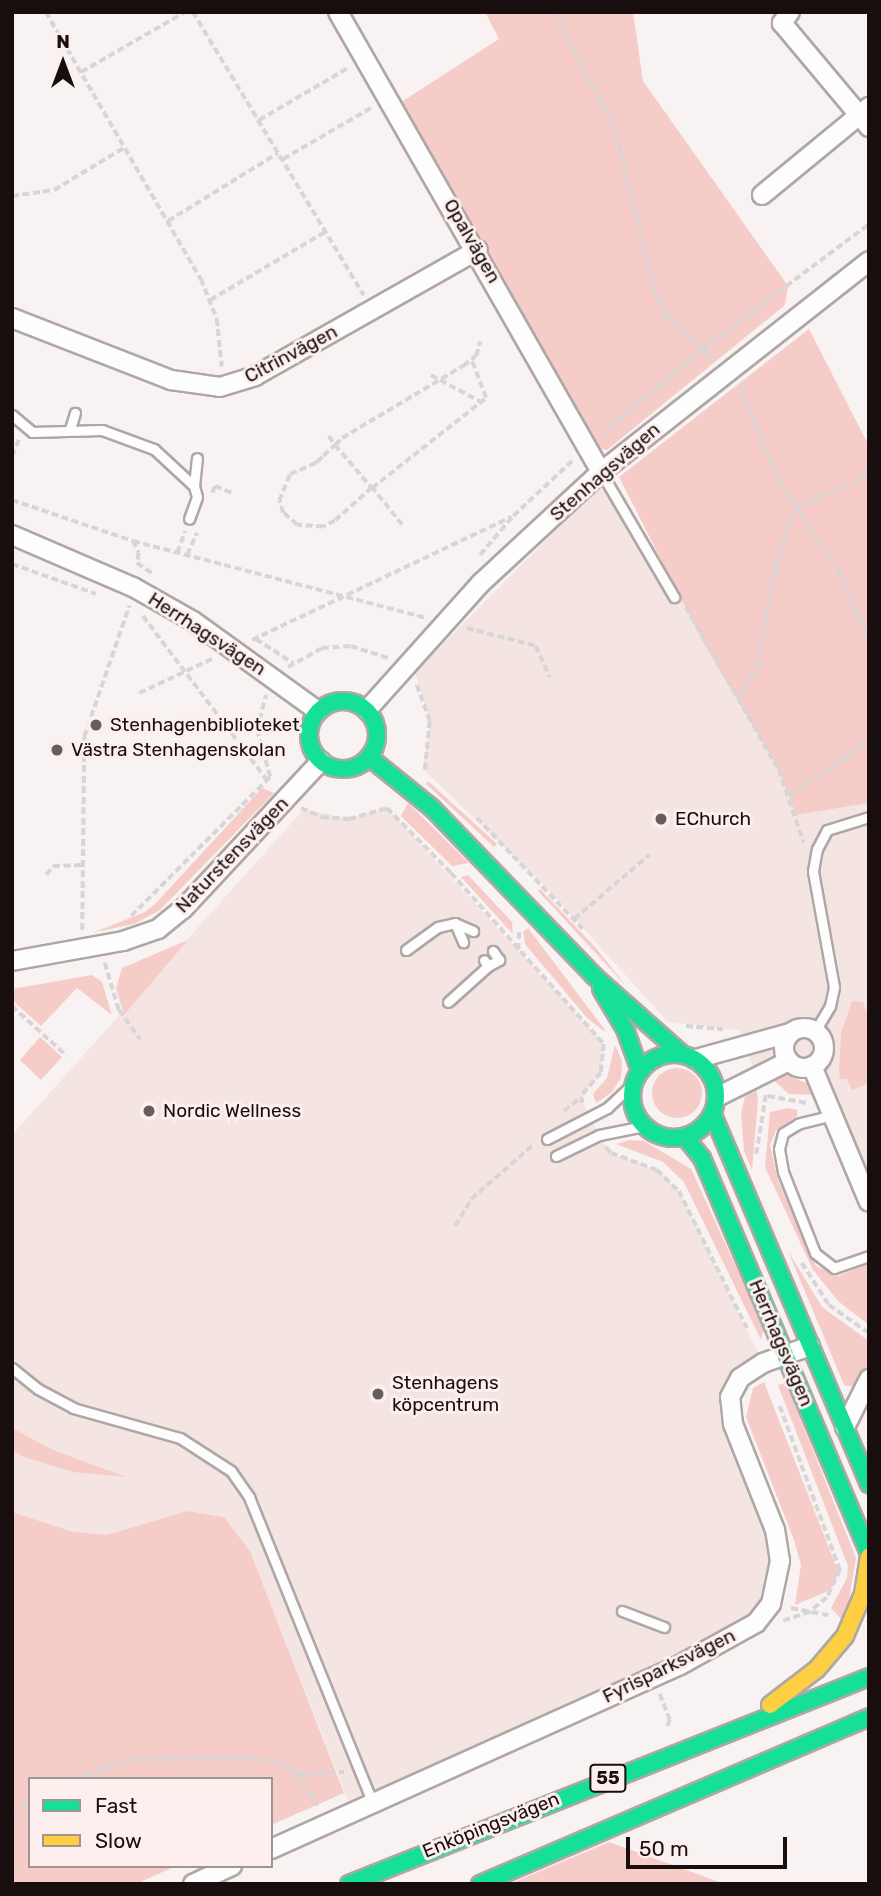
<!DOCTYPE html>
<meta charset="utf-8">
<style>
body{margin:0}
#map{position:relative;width:881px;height:1896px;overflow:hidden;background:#f8f2f2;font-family:Rubik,sans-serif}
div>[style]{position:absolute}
.built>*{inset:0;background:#f4e5e3}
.green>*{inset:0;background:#f6ccc8}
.round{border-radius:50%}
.path>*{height:3.5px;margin-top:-1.75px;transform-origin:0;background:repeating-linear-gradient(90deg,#d7d5d5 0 7px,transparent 0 10.5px)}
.roads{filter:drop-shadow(2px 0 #aea7a6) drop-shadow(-2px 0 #aea7a6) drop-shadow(0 2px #aea7a6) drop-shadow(0 -2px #aea7a6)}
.lane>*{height:9px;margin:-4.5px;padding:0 4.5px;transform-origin:4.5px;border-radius:4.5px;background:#fefdfd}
.street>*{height:18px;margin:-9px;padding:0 9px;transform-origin:9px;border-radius:9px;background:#fefdfd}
.street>.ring{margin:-9px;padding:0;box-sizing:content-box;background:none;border:18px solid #fefdfd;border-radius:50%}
.fast>*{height:16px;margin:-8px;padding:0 8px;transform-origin:8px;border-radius:8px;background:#16e098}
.fast>.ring{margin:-8px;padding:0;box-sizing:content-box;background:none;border:16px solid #16e098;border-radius:50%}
.slow>*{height:16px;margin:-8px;padding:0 8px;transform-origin:8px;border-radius:8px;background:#ffcf43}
.dots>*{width:19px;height:19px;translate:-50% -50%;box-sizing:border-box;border:4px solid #fcefee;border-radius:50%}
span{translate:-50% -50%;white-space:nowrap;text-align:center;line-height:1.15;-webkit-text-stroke:6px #fcefee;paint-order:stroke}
.shield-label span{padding:2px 5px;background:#fcefee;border:2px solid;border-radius:5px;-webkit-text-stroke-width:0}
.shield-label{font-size:18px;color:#180e0d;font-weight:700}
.street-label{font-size:19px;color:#180e0d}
.poi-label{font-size:19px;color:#180e0d}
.left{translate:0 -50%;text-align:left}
.frame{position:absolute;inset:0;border:14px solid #180e0d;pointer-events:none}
.legend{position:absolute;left:28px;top:1777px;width:245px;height:91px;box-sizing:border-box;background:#fcefee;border:2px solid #a19594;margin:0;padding:9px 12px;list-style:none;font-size:21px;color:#180e0d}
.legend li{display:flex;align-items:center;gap:14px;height:35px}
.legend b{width:35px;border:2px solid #a19594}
.north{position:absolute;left:28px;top:28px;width:70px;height:70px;-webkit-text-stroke:5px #fcefee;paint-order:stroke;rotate:0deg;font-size:19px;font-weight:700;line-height:28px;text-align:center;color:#180e0d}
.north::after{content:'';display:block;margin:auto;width:24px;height:32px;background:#180e0d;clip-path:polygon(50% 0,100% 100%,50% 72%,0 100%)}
.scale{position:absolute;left:626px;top:1837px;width:161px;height:32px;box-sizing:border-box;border:4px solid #180e0d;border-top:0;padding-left:9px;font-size:21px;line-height:24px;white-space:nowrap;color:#180e0d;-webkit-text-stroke:5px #fcefee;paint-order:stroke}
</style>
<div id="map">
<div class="built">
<i style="clip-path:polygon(599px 487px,630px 512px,648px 539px,779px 770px,796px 815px,869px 803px,869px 1202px,807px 1067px,794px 1065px,756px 1075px,739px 1030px,668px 1022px,542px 883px,423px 769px,430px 721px,415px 672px)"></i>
<i style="clip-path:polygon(387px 808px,604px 1044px,601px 1073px,581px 1098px,599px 1135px,611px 1153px,657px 1170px,679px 1191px,763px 1363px,730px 1397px,780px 1561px,756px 1623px,353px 1813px,250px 1551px,224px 1517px,187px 1511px,31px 1558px,12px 1558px,12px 1135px,304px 809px,349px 819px)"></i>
</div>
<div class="green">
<i style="clip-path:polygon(485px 12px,633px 12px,643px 81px,788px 286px,785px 305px,607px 450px,589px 446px,392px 108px,499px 39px)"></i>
<i style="clip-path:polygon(809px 329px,869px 446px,869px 803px,796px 815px,779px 770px,703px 642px,619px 477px)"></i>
<i style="clip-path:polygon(428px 781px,497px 844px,494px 847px,426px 784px)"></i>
<i style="clip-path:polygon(262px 788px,274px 793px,160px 910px,134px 924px,95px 932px,145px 912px,156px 903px)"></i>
<i style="clip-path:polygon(408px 803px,469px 863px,452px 866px,401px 816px)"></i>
<i style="clip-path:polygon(468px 875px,512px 922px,513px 934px,461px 877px)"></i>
<i style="clip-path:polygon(540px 889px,596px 948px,627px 987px,538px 891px)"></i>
<i style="clip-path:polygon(528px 928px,605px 1030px,604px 1031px,588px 1019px,525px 944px,523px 932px)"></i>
<i style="clip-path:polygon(188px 940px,124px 1015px,116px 988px,122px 968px)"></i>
<i style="clip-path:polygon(92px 975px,102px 982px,112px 1015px,77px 988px,41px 1026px,12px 1000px,12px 989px)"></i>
<i style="clip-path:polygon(852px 1001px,863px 1002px,869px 1018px,869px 1083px,852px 1090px,847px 1079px,840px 1079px,839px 1071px,841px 1034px)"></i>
<i style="clip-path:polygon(40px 1037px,62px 1057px,41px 1080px,20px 1060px)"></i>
<i style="clip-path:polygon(615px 1045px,622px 1061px,621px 1078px,612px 1092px,596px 1103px,593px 1094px,607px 1078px)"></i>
<i class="round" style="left:652px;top:1068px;width:50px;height:50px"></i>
<i style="clip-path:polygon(786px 1075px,809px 1084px,817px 1095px,789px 1094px,771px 1078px)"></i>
<i style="clip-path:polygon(756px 1085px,758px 1102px,752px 1170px,744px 1151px,741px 1113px,745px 1096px)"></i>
<i style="clip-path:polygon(789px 1108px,797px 1110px,797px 1116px,776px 1130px,770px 1145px,778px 1180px,816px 1266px,838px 1276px,869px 1264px,869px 1325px,838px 1301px,813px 1270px,765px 1167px,770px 1112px)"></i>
<i style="clip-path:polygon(630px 1140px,644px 1141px,691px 1169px,764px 1328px,761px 1340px,684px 1182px,663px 1162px,616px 1144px)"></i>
<i style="clip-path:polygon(788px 1251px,822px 1307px,869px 1341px,869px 1363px,853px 1387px,844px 1385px)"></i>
<i style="clip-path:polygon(764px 1382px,838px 1571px,835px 1584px,826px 1592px,795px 1605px,801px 1565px,794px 1540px,746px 1417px,753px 1388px)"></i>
<i style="clip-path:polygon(786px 1383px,856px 1558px,845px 1623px,831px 1608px,847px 1578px,848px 1566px,778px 1385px)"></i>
<i style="clip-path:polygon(12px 1428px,53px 1450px,126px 1477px,73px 1472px,24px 1457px,12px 1450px)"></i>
<i style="clip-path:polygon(187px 1511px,224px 1517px,250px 1551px,344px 1793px,271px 1825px,271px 1779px,30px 1779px,30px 1866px,176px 1866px,136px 1884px,12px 1884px,12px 1512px,73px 1532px,107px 1535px)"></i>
<i style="clip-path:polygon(609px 1842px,725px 1884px,510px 1884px)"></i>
</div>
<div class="path">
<i style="left:46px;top:12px;width:309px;rotate:59.9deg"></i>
<i style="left:201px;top:279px;width:43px;rotate:68.2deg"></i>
<i style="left:217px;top:319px;width:48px;rotate:84.1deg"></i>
<i style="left:193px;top:12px;width:331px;rotate:58.9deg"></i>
<i style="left:555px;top:12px;width:138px;rotate:63.2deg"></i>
<i style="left:617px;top:135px;width:157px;rotate:76.4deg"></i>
<i style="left:654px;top:288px;width:28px;rotate:67deg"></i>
<i style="left:665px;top:314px;width:67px;rotate:42.6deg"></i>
<i style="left:81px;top:72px;width:120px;rotate:-30deg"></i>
<i style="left:259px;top:120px;width:103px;rotate:-30.3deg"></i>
<i style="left:283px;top:159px;width:102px;rotate:-30.1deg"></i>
<i style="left:12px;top:196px;width:42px;rotate:-8.1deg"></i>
<i style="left:54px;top:190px;width:83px;rotate:-31.2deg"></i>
<i style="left:168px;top:221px;width:129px;rotate:-31.7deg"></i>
<i style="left:210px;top:300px;width:134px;rotate:-30.6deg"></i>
<i style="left:431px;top:375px;width:57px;rotate:28.4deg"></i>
<i style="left:740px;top:388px;width:99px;rotate:67.3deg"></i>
<i style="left:778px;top:479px;width:109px;rotate:56.6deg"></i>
<i style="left:838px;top:570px;width:77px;rotate:66.1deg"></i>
<i style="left:601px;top:435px;width:133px;rotate:-40.4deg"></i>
<i style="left:702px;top:349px;width:209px;rotate:-36.8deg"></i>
<i style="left:329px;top:436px;width:11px;rotate:56deg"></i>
<i style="left:335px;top:445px;width:57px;rotate:49.3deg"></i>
<i style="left:372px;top:488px;width:50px;rotate:138.3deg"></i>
<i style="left:335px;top:521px;width:13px;rotate:153deg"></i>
<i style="left:323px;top:527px;width:26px;rotate:-176deg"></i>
<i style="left:297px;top:525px;width:18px;rotate:-139deg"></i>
<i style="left:283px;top:513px;width:13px;rotate:-108deg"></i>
<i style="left:279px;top:501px;width:29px;rotate:-68deg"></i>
<i style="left:290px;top:474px;width:23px;rotate:-23deg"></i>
<i style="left:311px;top:465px;width:7px;rotate:-27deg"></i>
<i style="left:317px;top:462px;width:8px;rotate:-45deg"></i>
<i style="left:323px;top:456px;width:16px;rotate:-43deg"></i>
<i style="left:335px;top:445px;width:10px;rotate:-45deg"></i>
<i style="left:342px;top:438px;width:141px;rotate:-30.8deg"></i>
<i style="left:463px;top:366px;width:16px;rotate:-38deg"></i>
<i style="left:476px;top:356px;width:15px;rotate:-74deg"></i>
<i style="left:12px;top:456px;width:18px;rotate:-68deg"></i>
<i style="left:212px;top:493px;width:8px;rotate:-67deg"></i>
<i style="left:215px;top:486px;width:18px;rotate:22deg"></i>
<i style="left:12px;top:500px;width:128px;rotate:18.7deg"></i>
<i style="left:133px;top:541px;width:13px;rotate:63deg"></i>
<i style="left:139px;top:553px;width:10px;rotate:101deg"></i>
<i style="left:137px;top:563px;width:18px;rotate:34deg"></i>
<i style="left:402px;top:525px;width:48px;rotate:-129deg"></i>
<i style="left:372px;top:488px;width:145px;rotate:-38.3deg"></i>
<i style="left:486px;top:398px;width:40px;rotate:-111deg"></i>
<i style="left:133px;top:541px;width:303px;rotate:14.7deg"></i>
<i style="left:177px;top:553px;width:23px;rotate:-70deg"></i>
<i style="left:187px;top:555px;width:24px;rotate:-66deg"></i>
<i style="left:480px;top:555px;width:51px;rotate:-49.8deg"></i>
<i style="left:513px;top:516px;width:81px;rotate:-43deg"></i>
<i style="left:12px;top:564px;width:89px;rotate:19.7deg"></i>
<i style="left:686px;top:607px;width:188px;rotate:60.3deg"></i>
<i style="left:779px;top:770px;width:77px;rotate:71.1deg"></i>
<i style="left:143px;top:616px;width:206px;rotate:52.9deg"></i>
<i style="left:467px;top:628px;width:71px;rotate:14.6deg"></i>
<i style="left:536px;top:646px;width:34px;rotate:66deg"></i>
<i style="left:256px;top:639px;width:44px;rotate:33deg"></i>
<i style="left:252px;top:640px;width:287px;rotate:-25.4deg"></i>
<i style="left:288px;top:667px;width:39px;rotate:-29deg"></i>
<i style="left:322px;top:648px;width:29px;rotate:-4deg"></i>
<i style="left:351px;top:646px;width:40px;rotate:18deg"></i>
<i style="left:417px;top:685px;width:38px;rotate:70deg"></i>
<i style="left:430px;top:721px;width:50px;rotate:95.7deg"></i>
<i style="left:139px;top:693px;width:83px;rotate:-25deg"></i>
<i style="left:739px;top:696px;width:34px;rotate:-58deg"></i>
<i style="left:757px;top:667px;width:102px;rotate:-79.8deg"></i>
<i style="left:775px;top:567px;width:62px;rotate:-72.1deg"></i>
<i style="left:794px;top:508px;width:82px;rotate:-23.7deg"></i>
<i style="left:789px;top:796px;width:97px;rotate:-34.5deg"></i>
<i style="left:301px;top:808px;width:23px;rotate:23deg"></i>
<i style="left:322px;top:817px;width:27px;rotate:4deg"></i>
<i style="left:349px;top:819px;width:40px;rotate:-16deg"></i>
<i style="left:387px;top:808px;width:91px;rotate:45.4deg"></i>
<i style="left:451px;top:873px;width:229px;rotate:48.2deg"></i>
<i style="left:604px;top:1044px;width:29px;rotate:96deg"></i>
<i style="left:601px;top:1073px;width:31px;rotate:130deg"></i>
<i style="left:581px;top:1097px;width:6px;rotate:72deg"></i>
<i style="left:477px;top:818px;width:153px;rotate:46.3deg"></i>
<i style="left:46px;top:875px;width:11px;rotate:-52deg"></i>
<i style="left:53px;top:866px;width:30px;rotate:-2deg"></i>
<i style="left:131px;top:916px;width:197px;rotate:-45deg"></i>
<i style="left:270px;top:777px;width:49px;rotate:-105.5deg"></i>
<i style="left:257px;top:730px;width:36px;rotate:-76deg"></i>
<i style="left:574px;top:919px;width:99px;rotate:-40.5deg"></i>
<i style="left:82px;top:930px;width:193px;rotate:-89.4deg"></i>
<i style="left:84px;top:737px;width:139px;rotate:-71deg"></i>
<i style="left:518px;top:950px;width:20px;rotate:-87deg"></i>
<i style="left:105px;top:963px;width:49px;rotate:73.4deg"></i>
<i style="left:119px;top:1010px;width:36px;rotate:54deg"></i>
<i style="left:12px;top:1006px;width:74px;rotate:42.3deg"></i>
<i style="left:686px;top:1026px;width:37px;rotate:5deg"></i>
<i style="left:768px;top:1096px;width:40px;rotate:10deg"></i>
<i style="left:564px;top:1111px;width:21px;rotate:-39deg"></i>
<i style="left:606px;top:1147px;width:8px;rotate:50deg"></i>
<i style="left:611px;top:1153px;width:49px;rotate:20.3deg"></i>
<i style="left:657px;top:1170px;width:30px;rotate:44deg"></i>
<i style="left:679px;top:1191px;width:153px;rotate:63.6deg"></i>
<i style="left:756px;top:1154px;width:62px;rotate:-80.7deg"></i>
<i style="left:455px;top:1226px;width:31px;rotate:-59deg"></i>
<i style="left:471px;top:1199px;width:82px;rotate:-41.1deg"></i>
<i style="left:802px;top:1263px;width:50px;rotate:57.3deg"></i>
<i style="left:829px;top:1305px;width:49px;rotate:35deg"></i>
<i style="left:780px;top:1406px;width:175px;rotate:69.9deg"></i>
<i style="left:840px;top:1570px;width:31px;rotate:115deg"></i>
<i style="left:827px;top:1598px;width:22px;rotate:141deg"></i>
<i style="left:810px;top:1612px;width:31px;rotate:161deg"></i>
<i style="left:791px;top:1608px;width:38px;rotate:11deg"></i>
<i style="left:660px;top:1694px;width:28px;rotate:69deg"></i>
<i style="left:670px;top:1720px;width:9px;rotate:111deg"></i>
<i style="left:297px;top:1774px;width:47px;rotate:-2.4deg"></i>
<i style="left:76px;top:1779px;width:53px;rotate:-20.8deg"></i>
<i style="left:126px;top:1760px;width:121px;rotate:-1.4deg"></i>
<i style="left:247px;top:1757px;width:34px;rotate:10deg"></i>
<i style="left:280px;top:1763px;width:20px;rotate:33deg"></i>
<i style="left:297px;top:1774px;width:38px;rotate:57deg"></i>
<i style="left:12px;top:1812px;width:20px;rotate:-27deg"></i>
</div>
<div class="roads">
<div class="lane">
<i style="left:12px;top:415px;width:26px;rotate:40deg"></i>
<i style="left:32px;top:432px;width:70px;rotate:-1.6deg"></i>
<i style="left:102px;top:430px;width:55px;rotate:20.1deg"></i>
<i style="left:154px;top:449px;width:54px;rotate:42.8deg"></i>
<i style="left:194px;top:486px;width:11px;rotate:75deg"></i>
<i style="left:197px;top:497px;width:23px;rotate:110deg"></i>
<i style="left:70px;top:429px;width:17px;rotate:-73deg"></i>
<i style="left:601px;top:472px;width:145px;rotate:59.7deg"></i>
<i style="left:194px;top:486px;width:28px;rotate:-84deg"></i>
<i style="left:455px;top:923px;width:20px;rotate:24deg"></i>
<i style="left:406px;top:950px;width:39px;rotate:-36deg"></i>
<i style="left:438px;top:927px;width:17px;rotate:-13deg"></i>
<i style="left:455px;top:923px;width:21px;rotate:67deg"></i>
<i style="left:488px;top:966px;width:13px;rotate:-29deg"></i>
<i style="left:499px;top:960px;width:11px;rotate:-124deg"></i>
<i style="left:448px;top:1002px;width:54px;rotate:-42deg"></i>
<i style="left:488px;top:966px;width:7px;rotate:-124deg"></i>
<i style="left:815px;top:1031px;width:29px;rotate:-59deg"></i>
<i style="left:830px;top:1006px;width:19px;rotate:-78deg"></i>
<i style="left:834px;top:987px;width:118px;rotate:-100.3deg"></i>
<i style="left:813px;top:871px;width:22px;rotate:-80deg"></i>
<i style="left:817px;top:849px;width:21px;rotate:-62deg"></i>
<i style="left:827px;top:830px;width:44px;rotate:-17.2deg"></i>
<i style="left:833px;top:1115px;width:36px;rotate:166deg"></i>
<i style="left:798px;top:1124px;width:17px;rotate:149deg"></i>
<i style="left:783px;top:1133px;width:16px;rotate:104deg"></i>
<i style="left:779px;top:1149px;width:23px;rotate:80deg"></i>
<i style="left:783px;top:1172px;width:87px;rotate:68.4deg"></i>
<i style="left:815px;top:1253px;width:24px;rotate:38deg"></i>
<i style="left:834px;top:1268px;width:37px;rotate:-19deg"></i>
<i style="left:547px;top:1139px;width:68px;rotate:-27.3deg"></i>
<i style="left:607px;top:1108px;width:37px;rotate:-43deg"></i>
<i style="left:556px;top:1156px;width:48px;rotate:-26deg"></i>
<i style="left:599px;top:1135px;width:46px;rotate:-11.3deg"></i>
<i style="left:12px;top:1368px;width:33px;rotate:39deg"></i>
<i style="left:38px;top:1389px;width:40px;rotate:28deg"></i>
<i style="left:73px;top:1408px;width:111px;rotate:15.7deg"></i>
<i style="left:180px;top:1438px;width:61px;rotate:32.9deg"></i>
<i style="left:231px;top:1471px;width:32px;rotate:55deg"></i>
<i style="left:249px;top:1497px;width:331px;rotate:68deg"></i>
<i style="left:622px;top:1611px;width:45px;rotate:20.9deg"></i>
</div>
<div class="street">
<i style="left:338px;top:12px;width:530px;rotate:60.24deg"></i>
<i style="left:790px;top:12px;width:14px;rotate:126deg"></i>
<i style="left:782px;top:23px;width:136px;rotate:50.1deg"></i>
<i style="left:762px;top:195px;width:139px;rotate:-39.4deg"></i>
<i style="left:12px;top:318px;width:171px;rotate:21.3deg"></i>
<i style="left:171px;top:380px;width:49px;rotate:8.1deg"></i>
<i style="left:220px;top:387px;width:37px;rotate:-17deg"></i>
<i style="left:255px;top:376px;width:256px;rotate:-29.5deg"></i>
<i style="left:12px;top:535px;width:132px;rotate:23.3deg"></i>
<i style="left:133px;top:587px;width:69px;rotate:29.5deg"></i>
<i style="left:193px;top:621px;width:154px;rotate:35.8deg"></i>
<i style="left:367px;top:710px;width:171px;rotate:-48.1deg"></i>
<i style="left:481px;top:583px;width:163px;rotate:-42.8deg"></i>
<i style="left:601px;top:472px;width:341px;rotate:-38.2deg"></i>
<i style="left:12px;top:961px;width:113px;rotate:-10.2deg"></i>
<i style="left:123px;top:941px;width:37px;rotate:-19deg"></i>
<i style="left:158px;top:929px;width:32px;rotate:-39deg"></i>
<i style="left:183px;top:909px;width:202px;rotate:-47deg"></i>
<i class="ring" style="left:784px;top:1028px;width:22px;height:22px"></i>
<i style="left:696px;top:1059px;width:98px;rotate:-15.5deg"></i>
<i style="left:812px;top:1066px;width:147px;rotate:67.3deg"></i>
<i style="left:717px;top:1097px;width:80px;rotate:-26.6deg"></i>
<i style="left:845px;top:1427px;width:54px;rotate:-63.4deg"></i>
<i style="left:271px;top:1849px;width:448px;rotate:-24.2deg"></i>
<i style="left:680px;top:1665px;width:87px;rotate:-28.9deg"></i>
<i style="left:756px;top:1623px;width:24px;rotate:-52deg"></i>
<i style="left:771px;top:1604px;width:44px;rotate:-78.2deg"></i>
<i style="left:780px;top:1561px;width:31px;rotate:-99deg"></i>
<i style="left:775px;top:1530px;width:114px;rotate:-111.6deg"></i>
<i style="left:733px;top:1424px;width:27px;rotate:-96deg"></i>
<i style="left:730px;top:1397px;width:21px;rotate:-62deg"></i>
<i style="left:740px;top:1378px;width:27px;rotate:-33deg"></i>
<i style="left:763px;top:1363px;width:50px;rotate:-19.9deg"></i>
<i style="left:193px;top:1884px;width:43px;rotate:-24.8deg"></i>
</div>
<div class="fast">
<i class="ring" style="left:309px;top:701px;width:52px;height:52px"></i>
<i style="left:369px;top:757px;width:81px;rotate:39deg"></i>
<i style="left:432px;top:808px;width:233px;rotate:46deg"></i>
<i style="left:594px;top:976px;width:118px;rotate:41.6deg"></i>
<i style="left:601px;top:989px;width:47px;rotate:59deg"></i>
<i style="left:625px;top:1029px;width:45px;rotate:70.3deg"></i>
<i class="ring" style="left:632px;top:1054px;width:68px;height:68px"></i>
<i style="left:713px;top:1115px;width:401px;rotate:67.1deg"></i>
<i style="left:685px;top:1137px;width:27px;rotate:51deg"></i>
<i style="left:702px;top:1158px;width:430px;rotate:67.1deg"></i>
<i style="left:349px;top:1884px;width:560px;rotate:-21.71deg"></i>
<i style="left:480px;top:1884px;width:423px;rotate:-23.2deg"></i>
</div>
<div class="slow">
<i style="left:770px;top:1705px;width:59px;rotate:-37.5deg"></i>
<i style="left:817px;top:1669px;width:43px;rotate:-49.7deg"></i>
<i style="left:845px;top:1636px;width:46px;rotate:-66.8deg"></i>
<i style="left:863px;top:1594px;width:38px;rotate:-81deg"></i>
</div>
</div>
<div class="dots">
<i style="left:96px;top:725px;background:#665e5d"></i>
<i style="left:57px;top:750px;background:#665e5d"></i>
<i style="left:661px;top:819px;background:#665e5d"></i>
<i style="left:149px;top:1111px;background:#665e5d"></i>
<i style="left:378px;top:1394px;background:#665e5d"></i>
</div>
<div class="shield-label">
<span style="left:608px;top:1778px">55</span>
</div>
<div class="street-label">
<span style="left:472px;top:241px;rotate:60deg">Opalvägen</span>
<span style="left:291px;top:354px;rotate:-28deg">Citrinvägen</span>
<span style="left:605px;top:472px;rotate:-41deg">Stenhagsvägen</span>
<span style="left:207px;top:634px;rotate:33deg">Herrhagsvägen</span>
<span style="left:232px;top:855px;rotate:-46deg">Naturstensvägen</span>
<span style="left:781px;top:1343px;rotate:67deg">Herrhagsvägen</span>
<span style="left:669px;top:1666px;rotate:-26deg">Fyrisparksvägen</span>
<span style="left:491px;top:1825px;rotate:-22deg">Enköpingsvägen</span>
</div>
<div class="poi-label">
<span class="left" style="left:110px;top:725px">Stenhagenbiblioteket</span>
<span class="left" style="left:71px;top:750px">Västra Stenhagenskolan</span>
<span class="left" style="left:675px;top:819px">EChurch</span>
<span class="left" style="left:163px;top:1111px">Nordic Wellness</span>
<span class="left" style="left:392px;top:1394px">Stenhagens<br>köpcentrum</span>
</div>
<div class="frame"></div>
<ul class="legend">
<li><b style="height:9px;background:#16e098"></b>Fast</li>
<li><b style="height:9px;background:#ffcf43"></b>Slow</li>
</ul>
<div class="north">N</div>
<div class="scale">50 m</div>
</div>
